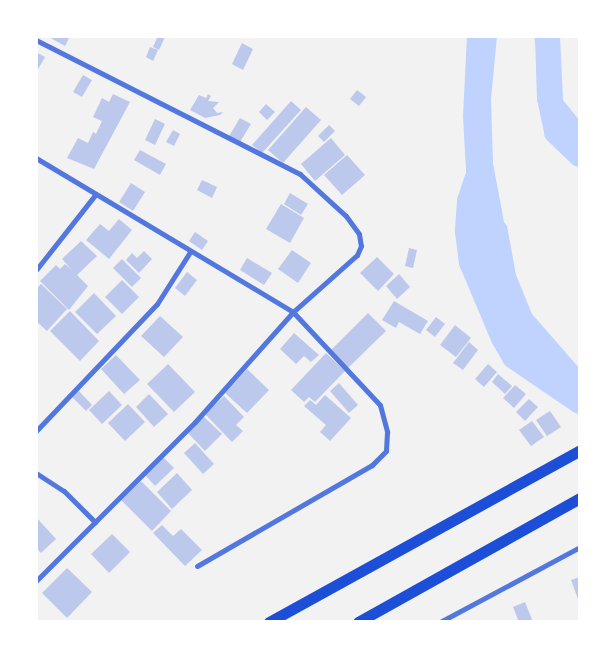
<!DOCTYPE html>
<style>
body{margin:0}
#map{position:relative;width:616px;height:658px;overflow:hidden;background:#f2f2f2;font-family:Roboto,sans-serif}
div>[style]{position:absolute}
.water>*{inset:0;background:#bfd3fe}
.river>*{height:24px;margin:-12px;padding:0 12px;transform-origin:12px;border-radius:12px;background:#bfd3fe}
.building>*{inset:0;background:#bdc9ec}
.minor>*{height:5px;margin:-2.5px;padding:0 2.5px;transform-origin:2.5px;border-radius:2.5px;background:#5277de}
.motorway>*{height:11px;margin:-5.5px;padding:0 5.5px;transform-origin:5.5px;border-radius:5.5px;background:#1d4ed8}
span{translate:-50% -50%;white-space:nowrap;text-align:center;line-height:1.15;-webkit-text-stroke:5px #fff;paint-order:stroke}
.frame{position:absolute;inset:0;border:38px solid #fff;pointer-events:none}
</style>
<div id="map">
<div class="water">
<i style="clip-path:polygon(467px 36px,497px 36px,491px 99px,493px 163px,504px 222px,507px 226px,516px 275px,532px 314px,580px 369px,580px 404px,544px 379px,512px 344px,486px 300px,468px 208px,463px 116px)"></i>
<i style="clip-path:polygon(534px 36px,560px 36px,563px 100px,580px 121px,580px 152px,564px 144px,544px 99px)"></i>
</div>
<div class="river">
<i style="left:547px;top:36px;width:62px;rotate:88.2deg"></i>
<i style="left:549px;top:98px;width:35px;rotate:78deg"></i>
<i style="left:556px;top:132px;width:33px;rotate:44deg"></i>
<i style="left:476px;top:180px;width:22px;rotate:108deg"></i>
<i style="left:469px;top:201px;width:30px;rotate:94deg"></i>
<i style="left:467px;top:231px;width:31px;rotate:83deg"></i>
<i style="left:471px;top:262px;width:82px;rotate:67.2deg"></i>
<i style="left:503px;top:338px;width:22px;rotate:60deg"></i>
<i style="left:514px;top:357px;width:80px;rotate:34.3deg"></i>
</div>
<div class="building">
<i style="clip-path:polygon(47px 36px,70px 36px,65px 46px)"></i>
<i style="clip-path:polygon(158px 36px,165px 37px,159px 50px,153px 47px)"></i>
<i style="clip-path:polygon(242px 43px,253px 49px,243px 70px,232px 64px)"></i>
<i style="clip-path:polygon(150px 47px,158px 50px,153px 61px,146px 57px)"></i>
<i style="clip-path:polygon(36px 52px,45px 57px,36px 73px)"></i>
<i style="clip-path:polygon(83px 75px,92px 80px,82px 97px,73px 92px)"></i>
<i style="clip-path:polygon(357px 90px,366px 97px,359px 106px,350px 99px)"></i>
<i style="clip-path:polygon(113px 94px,130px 102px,94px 169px,67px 158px,78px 138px,88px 143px,93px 132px,96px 134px,102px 121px,93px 117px,102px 98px,109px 102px)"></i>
<i style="clip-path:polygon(208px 94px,211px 96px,208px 101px,219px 102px,213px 108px,217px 113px,223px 112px,220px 115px,205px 118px,190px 110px,199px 95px,206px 98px)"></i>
<i style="clip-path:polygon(291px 101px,301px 110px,262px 153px,252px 145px)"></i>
<i style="clip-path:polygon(266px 104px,275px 112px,267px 120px,259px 112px)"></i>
<i style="clip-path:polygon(306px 107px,321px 120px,283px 163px,268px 150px)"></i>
<i style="clip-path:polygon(240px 118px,251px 124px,240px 142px,229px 136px)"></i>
<i style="clip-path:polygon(155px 119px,165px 124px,155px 145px,145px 140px)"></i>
<i style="clip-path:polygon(329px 125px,335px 131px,324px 142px,318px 136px)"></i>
<i style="clip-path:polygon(173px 130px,180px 134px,174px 146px,166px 142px)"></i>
<i style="clip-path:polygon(331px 138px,345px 155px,315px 181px,301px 164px)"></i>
<i style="clip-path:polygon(140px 150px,166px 164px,160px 175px,134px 160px)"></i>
<i style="clip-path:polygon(347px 155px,365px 175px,342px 195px,324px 175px)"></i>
<i style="clip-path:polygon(202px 180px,217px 187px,212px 198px,197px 190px)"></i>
<i style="clip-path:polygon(131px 183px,145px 192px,133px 211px,119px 202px)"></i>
<i style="clip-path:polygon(290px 193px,308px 204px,301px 215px,284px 204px)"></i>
<i style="clip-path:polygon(281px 204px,304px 218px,290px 243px,266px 229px)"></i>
<i style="clip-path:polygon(119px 219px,132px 230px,109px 259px,86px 240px,100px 224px,109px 231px)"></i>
<i style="clip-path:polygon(195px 232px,208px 241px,202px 250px,189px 241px)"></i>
<i style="clip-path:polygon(81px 241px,97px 256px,77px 275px,88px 286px,69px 310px,40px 281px,56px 265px,60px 269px,65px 264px,72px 270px,62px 259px)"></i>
<i style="clip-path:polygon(409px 248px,417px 250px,413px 268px,405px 266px)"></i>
<i style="clip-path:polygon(292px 250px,311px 263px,298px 283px,278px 269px)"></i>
<i style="clip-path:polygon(144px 251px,152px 259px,139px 273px,126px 260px,132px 253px,137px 258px)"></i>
<i style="clip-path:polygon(377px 257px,394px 274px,378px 291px,360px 273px)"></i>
<i style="clip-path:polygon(247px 258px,272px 273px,264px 285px,240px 270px)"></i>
<i style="clip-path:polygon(122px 259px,141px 278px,132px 287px,113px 268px)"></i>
<i style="clip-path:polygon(187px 272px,197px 280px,185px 296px,175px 288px)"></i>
<i style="clip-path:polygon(399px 274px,410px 287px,397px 299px,386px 286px)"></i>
<i style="clip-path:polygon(122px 280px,139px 297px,122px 314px,105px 297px)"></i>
<i style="clip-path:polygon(41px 284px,67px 309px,47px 331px,36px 321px,36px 289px)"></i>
<i style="clip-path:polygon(94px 293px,116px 316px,97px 334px,75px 312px)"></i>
<i style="clip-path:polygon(394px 301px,428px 321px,420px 334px,399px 322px,396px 328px,382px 320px)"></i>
<i style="clip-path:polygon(70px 311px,99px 341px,80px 361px,50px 331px)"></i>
<i style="clip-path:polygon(368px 313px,386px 331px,348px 368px,330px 351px)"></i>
<i style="clip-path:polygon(160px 316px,183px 337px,164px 357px,141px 336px)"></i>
<i style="clip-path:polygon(436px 317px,445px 324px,435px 337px,426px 330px)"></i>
<i style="clip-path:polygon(455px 325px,471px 338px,456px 357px,440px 345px)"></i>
<i style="clip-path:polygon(294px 333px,319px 355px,311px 362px,304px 356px,296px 364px,280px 349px)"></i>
<i style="clip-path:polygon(469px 342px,478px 350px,463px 370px,453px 363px)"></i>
<i style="clip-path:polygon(326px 353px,345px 371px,315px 402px,309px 397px,304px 402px,291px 390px)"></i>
<i style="clip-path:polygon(116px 355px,140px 380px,124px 394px,101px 369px)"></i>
<i style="clip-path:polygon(168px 364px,195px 392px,174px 412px,147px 384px)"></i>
<i style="clip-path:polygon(488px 364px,497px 372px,484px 387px,475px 379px)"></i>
<i style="clip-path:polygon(247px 369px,269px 390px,247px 413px,225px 393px)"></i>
<i style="clip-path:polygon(498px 374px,512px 386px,505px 394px,492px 382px)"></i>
<i style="clip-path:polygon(339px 383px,358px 405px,349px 413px,330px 391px)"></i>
<i style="clip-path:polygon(515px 385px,526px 394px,514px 408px,503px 398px)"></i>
<i style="clip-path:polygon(79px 391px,92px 405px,86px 411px,72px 397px)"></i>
<i style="clip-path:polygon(109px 391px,122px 405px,102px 424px,89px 410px)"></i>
<i style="clip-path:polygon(149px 394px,168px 414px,154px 427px,136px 407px)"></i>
<i style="clip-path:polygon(325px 395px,351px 418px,330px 441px,320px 432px,326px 425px,304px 406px,310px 400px,316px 405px)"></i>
<i style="clip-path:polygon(224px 396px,244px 417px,236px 425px,243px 431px,232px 442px,205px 414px)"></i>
<i style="clip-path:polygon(529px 399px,538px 407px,525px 421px,516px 412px)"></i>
<i style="clip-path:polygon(128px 404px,145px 422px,125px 441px,108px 423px)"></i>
<i style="clip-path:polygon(550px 411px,561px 427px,547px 436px,536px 420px)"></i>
<i style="clip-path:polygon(203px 416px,222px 434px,205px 451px,187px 432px)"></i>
<i style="clip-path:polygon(532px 421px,544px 437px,531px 446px,519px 430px)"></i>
<i style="clip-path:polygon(195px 443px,214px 464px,203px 474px,184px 453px)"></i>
<i style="clip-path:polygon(163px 457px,174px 468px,155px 486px,145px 475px)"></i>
<i style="clip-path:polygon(177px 473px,192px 490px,172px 509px,157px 492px)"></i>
<i style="clip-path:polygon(141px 481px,171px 511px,152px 531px,121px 500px)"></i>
<i style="clip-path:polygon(36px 517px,56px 539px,41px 553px,36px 548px)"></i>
<i style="clip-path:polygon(162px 525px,173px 536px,181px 529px,202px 550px,185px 566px,153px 533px)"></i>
<i style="clip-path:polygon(112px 534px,130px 552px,109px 573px,91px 554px)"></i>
<i style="clip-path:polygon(67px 568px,92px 592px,67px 618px,42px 593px)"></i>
<i style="clip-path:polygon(580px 577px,580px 599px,578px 599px,571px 580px)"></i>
<i style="clip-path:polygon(525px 602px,533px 622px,519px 622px,513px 607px)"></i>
</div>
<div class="minor">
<i style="left:36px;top:40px;width:296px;rotate:26.9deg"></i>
<i style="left:300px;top:174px;width:62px;rotate:42.4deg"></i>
<i style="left:346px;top:216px;width:22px;rotate:54deg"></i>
<i style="left:359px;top:234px;width:12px;rotate:81deg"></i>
<i style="left:361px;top:246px;width:10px;rotate:114deg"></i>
<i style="left:357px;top:255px;width:86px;rotate:138.3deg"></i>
<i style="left:293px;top:312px;width:147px;rotate:131.7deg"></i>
<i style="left:195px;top:422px;width:225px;rotate:135deg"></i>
<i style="left:36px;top:158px;width:300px;rotate:30.9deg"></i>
<i style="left:293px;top:312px;width:127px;rotate:46.9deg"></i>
<i style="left:380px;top:405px;width:28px;rotate:75deg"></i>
<i style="left:387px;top:432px;width:19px;rotate:93deg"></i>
<i style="left:386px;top:451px;width:20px;rotate:135deg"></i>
<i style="left:372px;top:465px;width:202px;rotate:150deg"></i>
<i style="left:36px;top:270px;width:95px;rotate:-51.8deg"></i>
<i style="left:36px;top:431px;width:175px;rotate:-46.4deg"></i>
<i style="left:157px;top:304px;width:62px;rotate:-57.6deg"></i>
<i style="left:36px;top:473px;width:33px;rotate:33deg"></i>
<i style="left:64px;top:491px;width:44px;rotate:45deg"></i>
<i style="left:440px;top:622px;width:159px;rotate:-28.2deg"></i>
</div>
<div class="motorway">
<i style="left:269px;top:622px;width:355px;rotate:-28.9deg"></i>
<i style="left:358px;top:622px;width:254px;rotate:-29.2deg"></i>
</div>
<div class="frame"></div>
</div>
